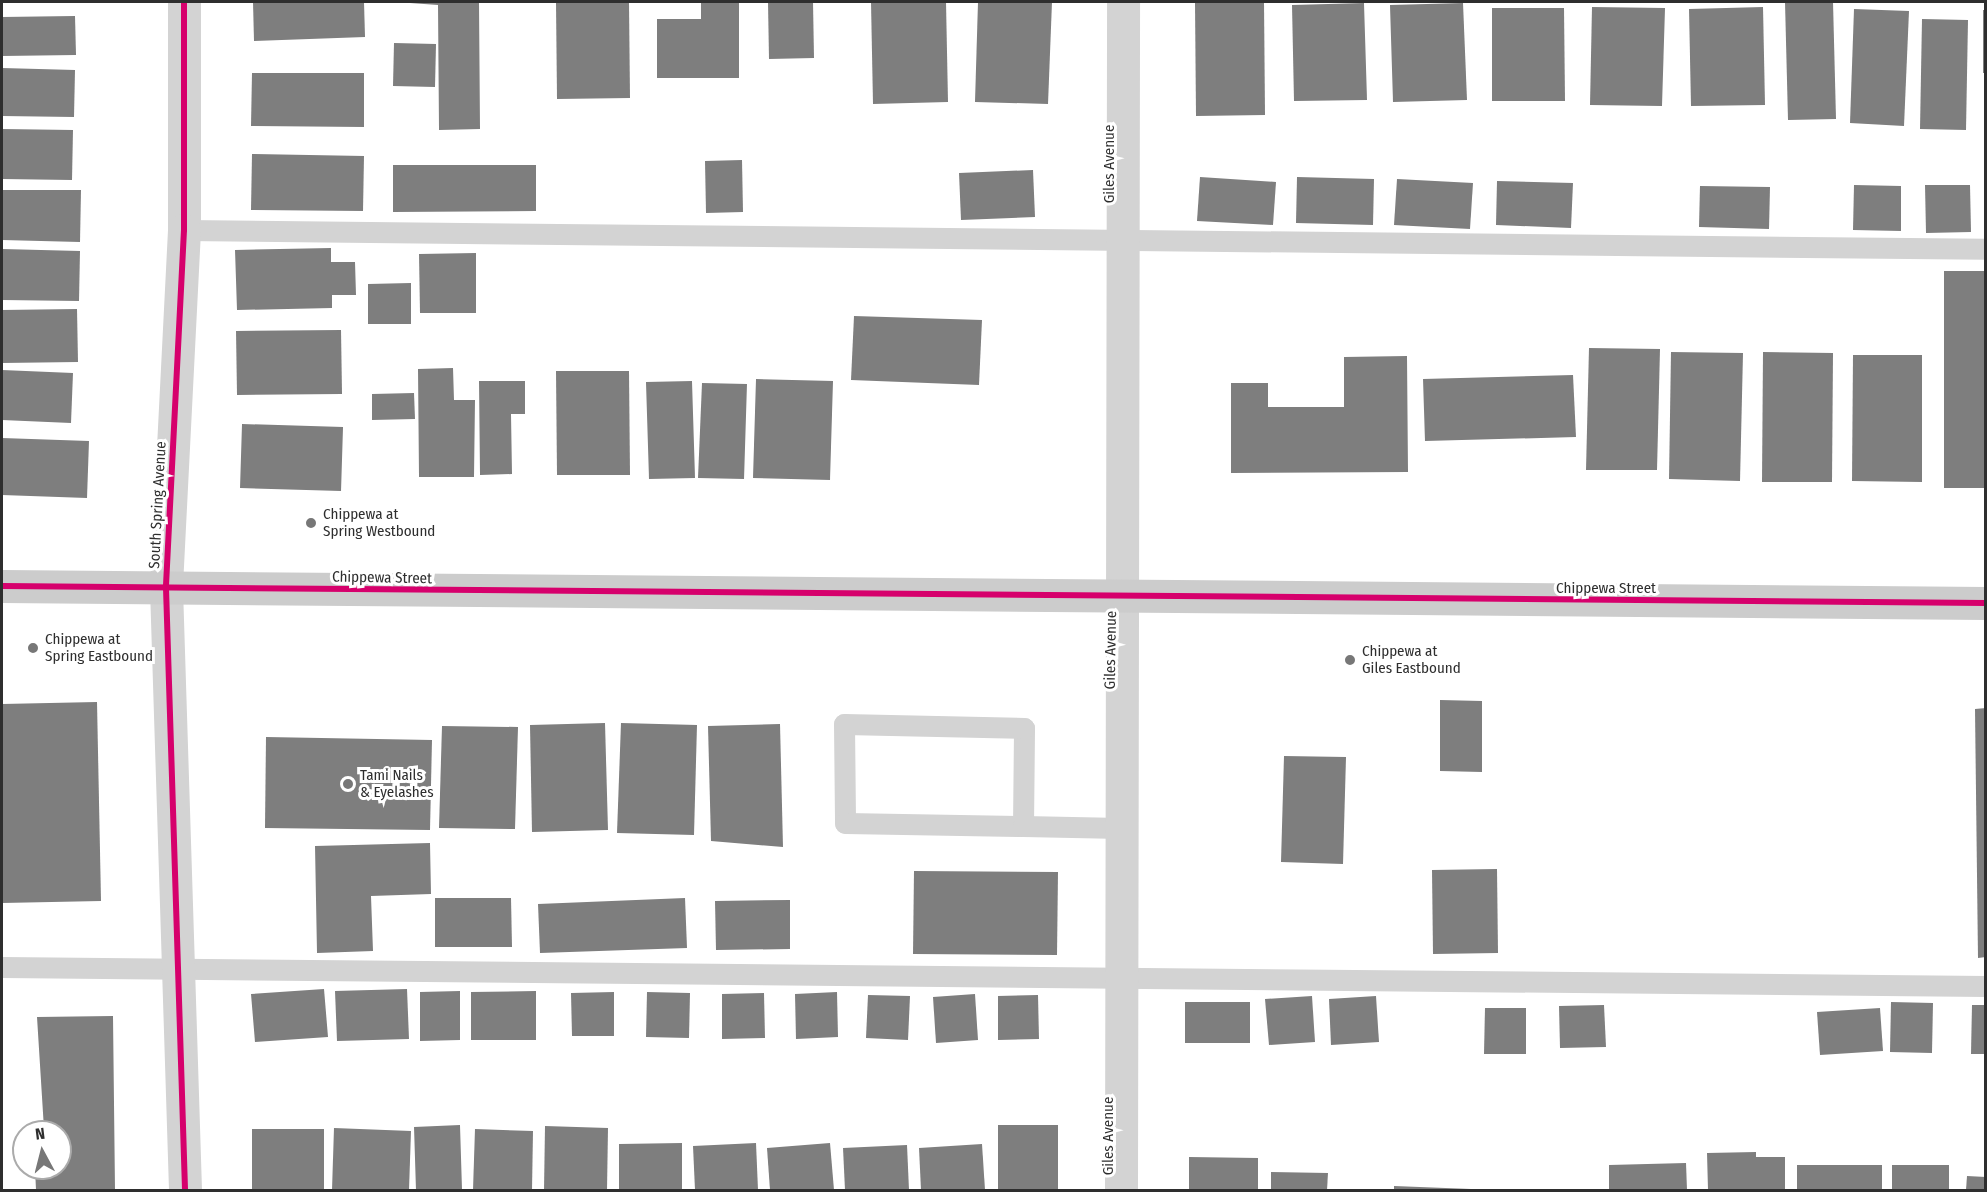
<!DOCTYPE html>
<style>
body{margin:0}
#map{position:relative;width:1987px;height:1192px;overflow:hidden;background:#fff;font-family:"Fira Sans Condensed",sans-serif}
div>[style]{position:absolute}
.building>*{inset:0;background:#7e7e7e}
.service>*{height:21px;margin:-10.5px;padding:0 10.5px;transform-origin:10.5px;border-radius:10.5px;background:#d3d3d3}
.minor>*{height:33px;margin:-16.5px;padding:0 16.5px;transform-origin:16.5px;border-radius:16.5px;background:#d3d3d3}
.secondary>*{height:33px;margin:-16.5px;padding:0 16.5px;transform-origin:16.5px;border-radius:16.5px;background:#ccc}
.cycleway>*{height:6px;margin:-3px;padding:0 3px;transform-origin:3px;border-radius:3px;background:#d6006c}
.dots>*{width:16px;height:16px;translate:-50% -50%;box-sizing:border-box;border:3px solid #fff;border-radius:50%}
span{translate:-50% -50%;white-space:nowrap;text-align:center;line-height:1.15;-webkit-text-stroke:6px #fff;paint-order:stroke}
.street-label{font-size:15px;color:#2e2e2e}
.poi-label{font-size:15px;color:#2e2e2e}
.left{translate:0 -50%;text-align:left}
.frame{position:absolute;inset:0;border:3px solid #2e2e2e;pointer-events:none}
.north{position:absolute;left:12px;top:1120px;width:60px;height:60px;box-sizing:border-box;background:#fff;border:2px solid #ababab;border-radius:50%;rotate:353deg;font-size:16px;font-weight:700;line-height:24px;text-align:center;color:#2e2e2e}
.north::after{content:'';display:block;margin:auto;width:21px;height:27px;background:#777;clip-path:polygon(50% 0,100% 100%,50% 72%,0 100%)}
</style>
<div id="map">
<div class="building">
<i style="clip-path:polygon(253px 2px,364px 2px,365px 37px,254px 41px)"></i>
<i style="clip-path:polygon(396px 2px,479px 2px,480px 129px,439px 130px,438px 5px)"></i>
<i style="clip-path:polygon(556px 2px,629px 2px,630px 98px,557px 99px)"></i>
<i style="clip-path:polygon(701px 2px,739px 2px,739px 78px,657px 78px,657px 19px,701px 19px)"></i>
<i style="clip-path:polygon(768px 2px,813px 2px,814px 58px,769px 59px)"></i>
<i style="clip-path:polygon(871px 2px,946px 2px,948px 102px,873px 104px)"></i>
<i style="clip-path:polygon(978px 2px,1052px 2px,1048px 104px,975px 102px)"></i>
<i style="clip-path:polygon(1264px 2px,1265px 115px,1196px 116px,1195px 3px)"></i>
<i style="clip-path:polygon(1785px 2px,1833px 2px,1836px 119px,1788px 120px)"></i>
<i style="clip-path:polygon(1364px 3px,1367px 100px,1294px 101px,1292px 5px)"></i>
<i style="clip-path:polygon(1463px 3px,1467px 100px,1393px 102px,1390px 5px)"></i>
<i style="clip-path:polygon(1592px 7px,1665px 8px,1662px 106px,1590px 105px)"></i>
<i style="clip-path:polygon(1763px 7px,1765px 105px,1691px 106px,1689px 9px)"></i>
<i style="clip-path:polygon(1492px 8px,1564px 8px,1565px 101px,1492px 101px)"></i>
<i style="clip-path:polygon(1854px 9px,1909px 11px,1904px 126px,1850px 123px)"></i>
<i style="clip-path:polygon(1983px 10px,1986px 10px,1986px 73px,1983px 73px)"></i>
<i style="clip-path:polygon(75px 16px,76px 55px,2px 56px,2px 17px)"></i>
<i style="clip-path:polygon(1922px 19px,1968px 20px,1966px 130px,1920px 129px)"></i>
<i style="clip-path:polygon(394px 43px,436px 44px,435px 87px,393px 86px)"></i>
<i style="clip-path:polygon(2px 68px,75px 70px,74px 117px,2px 116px)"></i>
<i style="clip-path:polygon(252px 73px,364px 73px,364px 127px,251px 126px)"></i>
<i style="clip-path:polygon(2px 129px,73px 130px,72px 180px,2px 179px)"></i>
<i style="clip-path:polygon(252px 154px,364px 156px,363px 211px,251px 210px)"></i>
<i style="clip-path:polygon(742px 160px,743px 212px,706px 213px,705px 161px)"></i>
<i style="clip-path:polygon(393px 165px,536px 165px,536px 211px,393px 212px)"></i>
<i style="clip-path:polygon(1033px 170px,1035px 217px,961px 220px,959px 173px)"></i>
<i style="clip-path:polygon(1200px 177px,1276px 182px,1273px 225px,1197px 221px)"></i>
<i style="clip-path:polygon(1297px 177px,1374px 179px,1373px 225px,1296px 223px)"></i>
<i style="clip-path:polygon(1397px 179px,1473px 183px,1470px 229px,1394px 225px)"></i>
<i style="clip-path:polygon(1497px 181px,1573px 183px,1571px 228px,1496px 225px)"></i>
<i style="clip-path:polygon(1854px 185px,1901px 186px,1901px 231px,1853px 230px)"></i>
<i style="clip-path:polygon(1925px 185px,1970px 185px,1971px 232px,1926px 233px)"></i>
<i style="clip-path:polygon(1700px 186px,1770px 187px,1769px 229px,1699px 227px)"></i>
<i style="clip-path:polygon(2px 190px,81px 190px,80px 242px,2px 240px)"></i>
<i style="clip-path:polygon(331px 248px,331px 262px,355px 262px,356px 295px,332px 295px,332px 308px,237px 310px,235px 250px)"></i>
<i style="clip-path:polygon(2px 249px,80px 251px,79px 301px,2px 300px)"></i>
<i style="clip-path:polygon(476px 253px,476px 313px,420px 313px,419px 254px)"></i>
<i style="clip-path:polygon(1944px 271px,1986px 271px,1986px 488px,1944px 488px)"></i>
<i style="clip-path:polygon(411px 283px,411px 324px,368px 324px,368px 284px)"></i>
<i style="clip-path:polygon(77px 309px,78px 362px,2px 363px,2px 310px)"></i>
<i style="clip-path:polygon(854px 316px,982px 320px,979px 385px,851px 380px)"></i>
<i style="clip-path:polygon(341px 330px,342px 394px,237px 395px,236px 331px)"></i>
<i style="clip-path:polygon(1589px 348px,1660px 349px,1657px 470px,1586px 470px)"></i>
<i style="clip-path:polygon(1671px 352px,1743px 353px,1740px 481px,1669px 479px)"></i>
<i style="clip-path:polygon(1763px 352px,1833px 353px,1832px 482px,1762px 482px)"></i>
<i style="clip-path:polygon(1853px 355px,1922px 355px,1922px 482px,1852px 481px)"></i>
<i style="clip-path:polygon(1407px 356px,1408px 472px,1231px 473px,1231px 383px,1268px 383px,1268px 407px,1344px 407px,1344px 357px)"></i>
<i style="clip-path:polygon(453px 368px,454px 400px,475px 400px,474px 477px,419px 477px,418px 369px)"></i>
<i style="clip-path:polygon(2px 370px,73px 373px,71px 423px,2px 420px)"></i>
<i style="clip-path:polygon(556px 371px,629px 371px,630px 475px,557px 475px)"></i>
<i style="clip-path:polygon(1573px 375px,1576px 437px,1425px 441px,1423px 379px)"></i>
<i style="clip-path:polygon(756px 379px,833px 381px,830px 480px,753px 478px)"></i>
<i style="clip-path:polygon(479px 381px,525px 381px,525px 414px,511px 414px,512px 474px,480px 475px)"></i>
<i style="clip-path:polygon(692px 381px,695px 478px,649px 479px,646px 382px)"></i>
<i style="clip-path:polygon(702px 383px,747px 384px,744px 479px,698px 478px)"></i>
<i style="clip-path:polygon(414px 393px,415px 419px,372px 420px,372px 394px)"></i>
<i style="clip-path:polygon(242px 424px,343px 427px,341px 491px,240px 488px)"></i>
<i style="clip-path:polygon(2px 438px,89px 441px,87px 498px,2px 495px)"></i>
<i style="clip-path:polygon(1440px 700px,1482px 701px,1482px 772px,1440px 771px)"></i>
<i style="clip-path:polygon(97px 702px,101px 901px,2px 903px,2px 704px)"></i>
<i style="clip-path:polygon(1986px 708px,1986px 957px,1978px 958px,1975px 709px)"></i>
<i style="clip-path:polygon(605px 723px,608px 830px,532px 832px,530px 725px)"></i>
<i style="clip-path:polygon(621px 723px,697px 725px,694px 835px,617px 833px)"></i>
<i style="clip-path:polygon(780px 724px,783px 847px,711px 841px,708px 726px)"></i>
<i style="clip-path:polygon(442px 726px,518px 727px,515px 829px,439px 828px)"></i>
<i style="clip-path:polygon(266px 737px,432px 740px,430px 830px,265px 828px)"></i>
<i style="clip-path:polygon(1284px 756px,1346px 757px,1343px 864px,1281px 862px)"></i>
<i style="clip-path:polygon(430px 843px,431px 894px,371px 896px,373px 951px,317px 953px,315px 846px)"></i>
<i style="clip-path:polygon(1497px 869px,1498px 953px,1433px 954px,1432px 870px)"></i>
<i style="clip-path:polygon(914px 871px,1058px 872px,1057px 955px,913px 954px)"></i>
<i style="clip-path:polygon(435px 898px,511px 898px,512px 947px,435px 947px)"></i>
<i style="clip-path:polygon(685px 898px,687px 948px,540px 953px,538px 904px)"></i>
<i style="clip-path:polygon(790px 900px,790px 949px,716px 950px,715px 901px)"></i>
<i style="clip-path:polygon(324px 989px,328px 1037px,255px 1042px,251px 994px)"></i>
<i style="clip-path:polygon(407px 989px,409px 1039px,337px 1041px,335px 991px)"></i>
<i style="clip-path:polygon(460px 991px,460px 1040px,420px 1041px,420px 992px)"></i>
<i style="clip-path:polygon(536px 991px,536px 1040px,471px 1040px,471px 992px)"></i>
<i style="clip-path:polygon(614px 992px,614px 1036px,572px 1036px,571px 993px)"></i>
<i style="clip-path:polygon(647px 992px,690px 993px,689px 1038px,646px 1037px)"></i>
<i style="clip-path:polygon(837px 992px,838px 1037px,796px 1039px,795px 994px)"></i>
<i style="clip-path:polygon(764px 993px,765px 1038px,722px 1039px,722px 994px)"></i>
<i style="clip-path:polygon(975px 994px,978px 1040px,936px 1043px,933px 997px)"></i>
<i style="clip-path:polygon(868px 995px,910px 996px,908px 1040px,866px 1038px)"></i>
<i style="clip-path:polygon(1038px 995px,1039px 1039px,998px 1040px,998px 996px)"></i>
<i style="clip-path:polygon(1312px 996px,1315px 1042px,1269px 1045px,1265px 999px)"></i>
<i style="clip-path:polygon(1376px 996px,1379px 1042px,1331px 1045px,1329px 999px)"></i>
<i style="clip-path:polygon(1185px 1002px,1250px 1002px,1250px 1043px,1185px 1043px)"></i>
<i style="clip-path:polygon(1891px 1002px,1933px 1003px,1932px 1053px,1890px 1052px)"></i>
<i style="clip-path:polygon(1604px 1005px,1606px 1047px,1560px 1048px,1559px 1006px)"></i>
<i style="clip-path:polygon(1972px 1005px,1986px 1005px,1986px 1054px,1971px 1054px)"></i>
<i style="clip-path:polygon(1485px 1008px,1526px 1008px,1526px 1054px,1484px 1054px)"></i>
<i style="clip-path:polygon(1880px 1008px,1883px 1051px,1820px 1055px,1817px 1012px)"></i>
<i style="clip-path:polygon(113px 1016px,115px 1190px,36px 1190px,35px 1168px,60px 1168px,60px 1132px,35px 1132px,44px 1129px,37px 1017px)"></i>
<i style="clip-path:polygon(460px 1125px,462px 1190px,416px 1190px,414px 1127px)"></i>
<i style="clip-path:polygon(998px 1125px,1058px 1125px,1058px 1190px,998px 1190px)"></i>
<i style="clip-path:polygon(545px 1126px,608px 1128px,607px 1190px,544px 1190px)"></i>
<i style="clip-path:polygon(334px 1128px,411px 1131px,409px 1190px,332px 1190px)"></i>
<i style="clip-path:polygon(252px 1129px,324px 1129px,324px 1190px,252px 1190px)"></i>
<i style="clip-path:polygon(475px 1129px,533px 1131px,532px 1190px,473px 1190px)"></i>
<i style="clip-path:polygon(682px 1143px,682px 1190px,619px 1190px,619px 1144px)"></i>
<i style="clip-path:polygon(756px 1143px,758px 1190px,695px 1190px,693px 1146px)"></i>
<i style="clip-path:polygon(830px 1143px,834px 1190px,770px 1190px,767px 1148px)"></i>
<i style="clip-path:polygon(982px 1144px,985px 1190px,921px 1190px,919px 1148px)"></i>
<i style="clip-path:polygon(907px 1145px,909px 1190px,845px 1190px,843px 1148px)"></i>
<i style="clip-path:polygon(1756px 1152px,1756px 1157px,1785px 1157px,1785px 1190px,1708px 1190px,1707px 1153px)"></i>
<i style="clip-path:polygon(1189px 1157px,1258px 1158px,1258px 1190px,1189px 1190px)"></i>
<i style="clip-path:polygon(1686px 1163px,1687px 1190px,1609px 1190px,1609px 1165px)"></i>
<i style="clip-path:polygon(1797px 1165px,1882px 1165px,1882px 1190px,1797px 1190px)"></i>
<i style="clip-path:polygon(1892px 1165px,1949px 1165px,1949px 1190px,1892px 1190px)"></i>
<i style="clip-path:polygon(1271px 1172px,1328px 1173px,1327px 1190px,1271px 1190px)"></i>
<i style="clip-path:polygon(1967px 1176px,1986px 1177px,1986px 1190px,1966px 1190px)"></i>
<i style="clip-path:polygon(1394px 1186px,1471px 1189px,1471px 1190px,1394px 1190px)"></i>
</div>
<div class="service">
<i style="left:184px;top:230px;width:1802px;rotate:0.6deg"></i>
<i style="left:1023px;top:826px;width:98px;rotate:-89.4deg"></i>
<i style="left:1024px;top:728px;width:180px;rotate:-178.7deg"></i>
<i style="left:844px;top:724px;width:99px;rotate:89.4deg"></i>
<i style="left:845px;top:823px;width:178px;rotate:1deg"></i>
<i style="left:1023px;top:826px;width:98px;rotate:1.2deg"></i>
<i style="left:2px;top:967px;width:1984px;rotate:0.55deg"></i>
</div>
<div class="minor">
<i style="left:184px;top:2px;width:228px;rotate:90deg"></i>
<i style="left:184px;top:230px;width:358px;rotate:92.9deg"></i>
<i style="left:166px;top:588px;width:602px;rotate:88.19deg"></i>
<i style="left:1121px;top:1190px;width:1188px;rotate:-89.9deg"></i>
</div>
<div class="secondary">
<i style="left:2px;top:586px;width:1984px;rotate:0.49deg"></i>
</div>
<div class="cycleway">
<i style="left:184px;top:2px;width:228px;rotate:90deg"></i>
<i style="left:184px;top:230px;width:358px;rotate:92.9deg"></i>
<i style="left:166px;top:588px;width:602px;rotate:88.19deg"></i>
<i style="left:2px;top:586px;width:1984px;rotate:0.49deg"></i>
</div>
<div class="dots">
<i style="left:311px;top:523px;background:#777"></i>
<i style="left:33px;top:648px;background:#777"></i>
<i style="left:1350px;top:660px;background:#777"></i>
<i style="left:348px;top:784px;background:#777"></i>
</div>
<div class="street-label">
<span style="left:1110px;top:164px;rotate:-90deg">Giles Avenue</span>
<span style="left:158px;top:505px;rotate:-87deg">South Spring Avenue</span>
<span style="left:382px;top:578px;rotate:1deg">Chippewa Street</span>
<span style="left:1606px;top:589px">Chippewa Street</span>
<span style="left:1111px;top:650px;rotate:-89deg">Giles Avenue</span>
<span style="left:1109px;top:1136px;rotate:-90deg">Giles Avenue</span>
</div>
<div class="poi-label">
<span class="left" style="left:323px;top:523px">Chippewa at<br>Spring Westbound</span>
<span class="left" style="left:45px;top:648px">Chippewa at<br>Spring Eastbound</span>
<span class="left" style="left:1362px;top:660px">Chippewa at<br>Giles Eastbound</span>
<span class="left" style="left:360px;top:784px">Tami Nails<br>&amp; Eyelashes</span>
</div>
<div class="frame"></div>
<div class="north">N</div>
</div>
